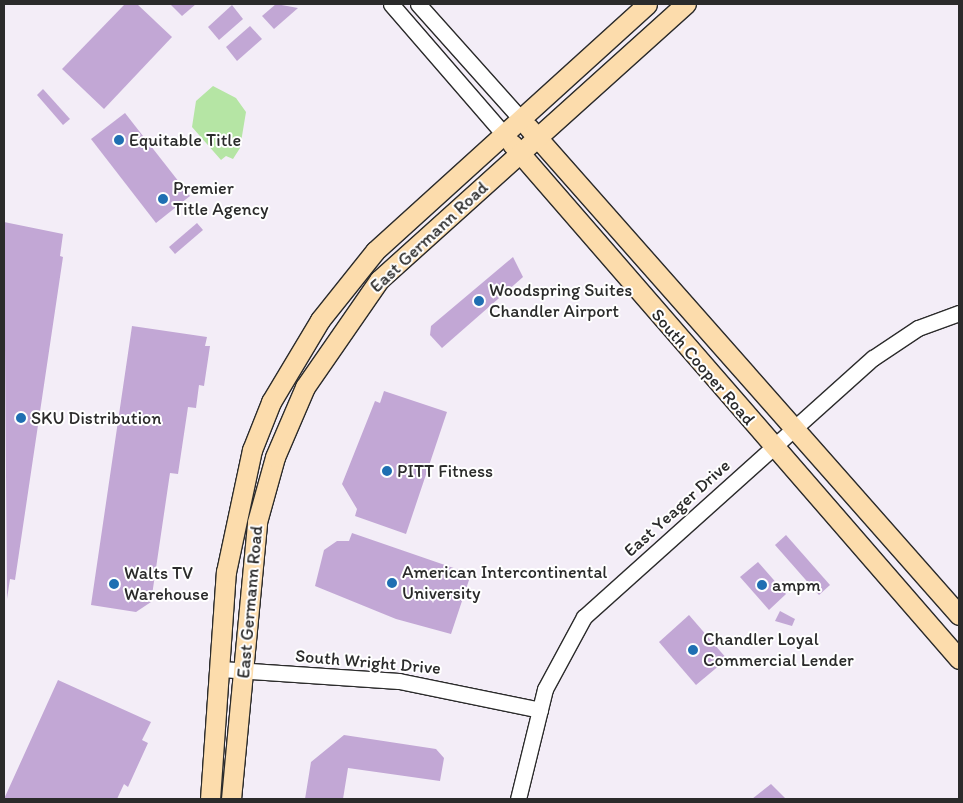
<!DOCTYPE html>
<style>
body{margin:0}
#map{position:relative;width:963px;height:803px;overflow:hidden;background:#f3edf7;font-family:Itim,sans-serif}
div>[style]{position:absolute}
.green>*{inset:0;background:#b5e5a4}
.building>*{inset:0;background:#c2a7d5}
.roads{filter:drop-shadow(1px 0 #2b2b2b) drop-shadow(-1px 0 #2b2b2b) drop-shadow(0 1px #2b2b2b) drop-shadow(0 -1px #2b2b2b)}
.minor>*{height:15px;margin:-7.5px;padding:0 7.5px;transform-origin:7.5px;border-radius:7.5px;background:#fff}
.major>*{height:19px;margin:-9.5px;padding:0 9.5px;transform-origin:9.5px;border-radius:9.5px;background:#fcdcac}
.dots>*{width:14px;height:14px;translate:-50% -50%;box-sizing:border-box;border:2px solid #fff;border-radius:50%}
span{translate:-50% -50%;white-space:nowrap;text-align:center;line-height:1.15;-webkit-text-stroke:4px #fff;paint-order:stroke}
.poi-label{font-size:18px;color:#2b2b2b}
.left{translate:0 -50%;text-align:left}
.street-label{font-size:18px;color:#2b2b2b}
.frame{position:absolute;inset:0;border:5px solid #2b2b2b;pointer-events:none}
</style>
<div id="map">
<div class="green">
<i style="clip-path:polygon(213px 86px,236px 98px,246px 112px,240px 148px,233px 159px,226px 156px,221px 160px,192px 127px,196px 101px)"></i>
</div>
<div class="building">
<i style="clip-path:polygon(125px 4px,137px 4px,172px 37px,104px 109px,62px 69px)"></i>
<i style="clip-path:polygon(170px 4px,196px 4px,182px 16px)"></i>
<i style="clip-path:polygon(276px 4px,298px 8px,274px 29px,262px 16px)"></i>
<i style="clip-path:polygon(232px 5px,243px 19px,219px 40px,208px 27px)"></i>
<i style="clip-path:polygon(250px 26px,262px 39px,237px 61px,226px 47px)"></i>
<i style="clip-path:polygon(43px 89px,70px 119px,63px 125px,37px 95px)"></i>
<i style="clip-path:polygon(125px 113px,190px 196px,156px 223px,91px 139px)"></i>
<i style="clip-path:polygon(4px 222px,63px 234px,60px 256px,63px 257px,15px 580px,10px 579px,7px 599px)"></i>
<i style="clip-path:polygon(197px 223px,203px 230px,175px 254px,169px 247px)"></i>
<i style="clip-path:polygon(513px 257px,523px 277px,442px 348px,430px 335px,431px 326px)"></i>
<i style="clip-path:polygon(132px 326px,207px 337px,205px 346px,210px 346px,204px 386px,199px 385px,196px 408px,188px 407px,178px 474px,170px 473px,151px 602px,136px 612px,91px 605px)"></i>
<i style="clip-path:polygon(384px 391px,447px 412px,406px 534px,355px 516px,357px 509px,342px 484px,375px 401px,380px 403px)"></i>
<i style="clip-path:polygon(352px 533px,471px 574px,451px 634px,396px 619px,315px 586px,324px 550px,337px 541px,349px 541px)"></i>
<i style="clip-path:polygon(786px 535px,830px 585px,819px 595px,775px 545px)"></i>
<i style="clip-path:polygon(758px 562px,786px 594px,769px 610px,740px 577px)"></i>
<i style="clip-path:polygon(780px 611px,795px 619px,792px 626px,775px 621px)"></i>
<i style="clip-path:polygon(689px 615px,727px 659px,696px 685px,659px 642px)"></i>
<i style="clip-path:polygon(58px 680px,151px 722px,142px 740px,148px 743px,128px 787px,124px 784px,117px 799px,4px 799px)"></i>
<i style="clip-path:polygon(344px 735px,436px 749px,444px 758px,440px 781px,348px 768px,343px 799px,305px 799px,311px 762px)"></i>
<i style="clip-path:polygon(771px 784px,786px 799px,752px 799px)"></i>
</div>
<div class="roads">
<div class="minor">
<i style="left:391px;top:4px;width:169px;rotate:49.1deg"></i>
<i style="left:418px;top:4px;width:152px;rotate:48.2deg"></i>
<i style="left:221px;top:669px;width:178px;rotate:3.9deg"></i>
<i style="left:399px;top:681px;width:144px;rotate:11.6deg"></i>
<i style="left:518px;top:799px;width:113px;rotate:-76.2deg"></i>
<i style="left:545px;top:689px;width:82px;rotate:-61.6deg"></i>
<i style="left:584px;top:617px;width:388px;rotate:-41.9deg"></i>
<i style="left:873px;top:358px;width:54px;rotate:-33.7deg"></i>
<i style="left:918px;top:328px;width:44px;rotate:-20.1deg"></i>
</div>
<div class="major">
<i style="left:528px;top:127px;width:651px;rotate:48.55deg"></i>
<i style="left:512px;top:144px;width:682px;rotate:49.04deg"></i>
<i style="left:210px;top:799px;width:228px;rotate:-86deg"></i>
<i style="left:226px;top:572px;width:125px;rotate:-78deg"></i>
<i style="left:252px;top:450px;width:52px;rotate:-68.4deg"></i>
<i style="left:271px;top:402px;width:96px;rotate:-59.1deg"></i>
<i style="left:320px;top:320px;width:88px;rotate:-51.4deg"></i>
<i style="left:375px;top:251px;width:367px;rotate:-42.2deg"></i>
<i style="left:231px;top:799px;width:278px;rotate:-84.6deg"></i>
<i style="left:257px;top:522px;width:67px;rotate:-74.5deg"></i>
<i style="left:275px;top:457px;width:76px;rotate:-66.8deg"></i>
<i style="left:305px;top:387px;width:130px;rotate:-55.3deg"></i>
<i style="left:379px;top:280px;width:413px;rotate:-42deg"></i>
</div>
</div>
<div class="dots">
<i style="left:119px;top:140px;background:#1f6fb2"></i>
<i style="left:163px;top:199px;background:#1f6fb2"></i>
<i style="left:479px;top:301px;background:#1f6fb2"></i>
<i style="left:21px;top:418px;background:#1f6fb2"></i>
<i style="left:387px;top:471px;background:#1f6fb2"></i>
<i style="left:392px;top:583px;background:#1f6fb2"></i>
<i style="left:114px;top:584px;background:#1f6fb2"></i>
<i style="left:762px;top:585px;background:#1f6fb2"></i>
<i style="left:693px;top:650px;background:#1f6fb2"></i>
</div>
<div class="poi-label">
<span class="left" style="left:129px;top:140px">Equitable Title</span>
<span class="left" style="left:173px;top:199px">Premier<br>Title Agency</span>
<span class="left" style="left:489px;top:301px">Woodspring Suites<br>Chandler Airport</span>
<span class="left" style="left:31px;top:418px">SKU Distribution</span>
<span class="left" style="left:397px;top:471px">PITT Fitness</span>
<span class="left" style="left:402px;top:583px">American Intercontinental<br>University</span>
<span class="left" style="left:124px;top:584px">Walts TV<br>Warehouse</span>
<span class="left" style="left:772px;top:585px">ampm</span>
<span class="left" style="left:703px;top:650px">Chandler Loyal<br>Commercial Lender</span>
</div>
<div class="street-label">
<span style="left:429px;top:237px;rotate:-43deg">East Germann Road</span>
<span style="left:703px;top:367px;rotate:49deg">South Cooper Road</span>
<span style="left:677px;top:508px;rotate:-42deg">East Yeager Drive</span>
<span style="left:250px;top:602px;rotate:-85deg">East Germann Road</span>
<span style="left:368px;top:662px;rotate:5deg">South Wright Drive</span>
</div>
<div class="frame"></div>
</div>
